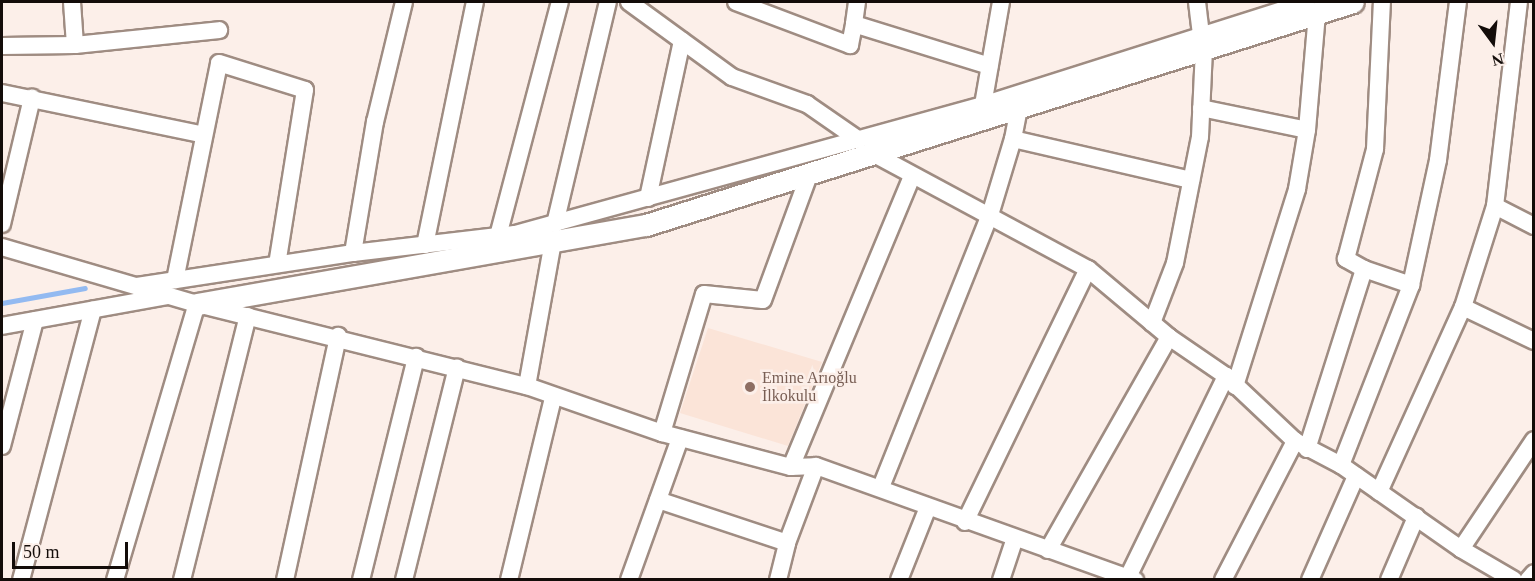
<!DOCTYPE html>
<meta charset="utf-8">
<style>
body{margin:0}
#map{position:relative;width:1535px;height:581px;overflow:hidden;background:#fcefe9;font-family:Georgia,serif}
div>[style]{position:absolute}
.built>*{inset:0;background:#fbe4d8}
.stream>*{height:4.5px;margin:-2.25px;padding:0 2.25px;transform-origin:2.25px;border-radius:2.25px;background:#93baf1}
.roads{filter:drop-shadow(2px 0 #9f8c82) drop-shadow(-2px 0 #9f8c82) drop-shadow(0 2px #9f8c82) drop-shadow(0 -2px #9f8c82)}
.minor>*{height:16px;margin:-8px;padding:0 8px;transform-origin:8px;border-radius:8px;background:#fff}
.tertiary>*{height:21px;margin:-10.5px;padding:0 10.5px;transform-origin:10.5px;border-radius:10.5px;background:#fff}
.dots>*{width:16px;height:16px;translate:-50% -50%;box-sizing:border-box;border:3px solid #fcefe9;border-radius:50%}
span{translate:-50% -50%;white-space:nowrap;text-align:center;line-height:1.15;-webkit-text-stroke:5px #fcefe9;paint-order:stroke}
.education-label{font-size:16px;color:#785e54}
.left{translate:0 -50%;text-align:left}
.frame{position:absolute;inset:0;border:3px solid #130c09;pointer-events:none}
.north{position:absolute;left:1463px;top:12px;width:60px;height:60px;-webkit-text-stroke:4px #fcefe9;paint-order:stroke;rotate:165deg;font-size:16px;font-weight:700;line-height:24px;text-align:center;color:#130c09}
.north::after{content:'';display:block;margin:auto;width:21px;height:27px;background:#130c09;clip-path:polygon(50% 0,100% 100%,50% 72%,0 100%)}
.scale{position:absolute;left:12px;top:542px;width:116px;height:27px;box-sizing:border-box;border:3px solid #130c09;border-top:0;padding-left:8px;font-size:18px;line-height:21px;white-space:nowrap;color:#130c09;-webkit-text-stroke:4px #fcefe9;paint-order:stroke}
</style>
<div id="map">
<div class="built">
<i style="clip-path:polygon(708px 328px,822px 362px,788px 446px,680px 413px)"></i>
</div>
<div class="stream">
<i style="left:2px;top:303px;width:84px;rotate:-10.2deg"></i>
</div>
<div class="roads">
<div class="minor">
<i style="left:72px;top:2px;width:43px;rotate:86deg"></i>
<i style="left:629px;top:2px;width:127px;rotate:36.1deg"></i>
<i style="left:732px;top:77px;width:80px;rotate:19.8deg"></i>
<i style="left:807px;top:104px;width:63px;rotate:34.7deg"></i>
<i style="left:736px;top:2px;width:122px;rotate:20.7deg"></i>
<i style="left:850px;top:45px;width:21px;rotate:-79deg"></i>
<i style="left:857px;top:2px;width:22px;rotate:98deg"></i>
<i style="left:854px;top:24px;width:142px;rotate:17.2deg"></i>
<i style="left:1197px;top:2px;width:34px;rotate:83deg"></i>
<i style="left:2px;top:46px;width:73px;rotate:-0.8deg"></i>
<i style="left:75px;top:45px;width:145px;rotate:-5.9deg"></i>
<i style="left:2px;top:93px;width:206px;rotate:11.7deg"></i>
<i style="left:983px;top:105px;width:105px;rotate:-80.1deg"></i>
<i style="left:1201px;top:108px;width:108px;rotate:11.7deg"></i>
<i style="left:1013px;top:139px;width:31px;rotate:-79deg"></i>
<i style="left:876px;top:155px;width:241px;rotate:28.3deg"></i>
<i style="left:1088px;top:269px;width:106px;rotate:40deg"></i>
<i style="left:1169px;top:337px;width:69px;rotate:34.4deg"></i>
<i style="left:1226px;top:376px;width:95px;rotate:43.3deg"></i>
<i style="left:1295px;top:441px;width:52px;rotate:27.6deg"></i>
<i style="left:1341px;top:465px;width:146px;rotate:35deg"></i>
<i style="left:1461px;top:549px;width:61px;rotate:30.3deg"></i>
<i style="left:648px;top:198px;width:161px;rotate:-77.8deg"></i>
<i style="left:1495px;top:206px;width:44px;rotate:27.1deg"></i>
<i style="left:2px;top:224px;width:130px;rotate:-76.6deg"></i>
<i style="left:555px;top:224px;width:228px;rotate:-76.6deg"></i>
<i style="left:498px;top:236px;width:242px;rotate:-75.2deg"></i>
<i style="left:425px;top:245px;width:248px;rotate:-78.4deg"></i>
<i style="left:2px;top:247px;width:203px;rotate:16.3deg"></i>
<i style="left:197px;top:304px;width:340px;rotate:14deg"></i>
<i style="left:527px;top:386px;width:143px;rotate:19.2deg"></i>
<i style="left:662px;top:433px;width:133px;rotate:14.8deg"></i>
<i style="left:791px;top:467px;width:25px;rotate:-2deg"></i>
<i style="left:816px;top:466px;width:339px;rotate:19.7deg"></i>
<i style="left:353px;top:253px;width:133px;rotate:-80.5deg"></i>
<i style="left:375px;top:122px;width:123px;rotate:-76.4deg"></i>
<i style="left:1364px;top:269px;width:50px;rotate:18.8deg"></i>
<i style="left:175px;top:280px;width:221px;rotate:-78.5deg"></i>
<i style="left:219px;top:63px;width:90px;rotate:17.4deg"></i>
<i style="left:305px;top:90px;width:176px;rotate:99.1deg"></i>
<i style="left:137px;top:286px;width:219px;rotate:-8.7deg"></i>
<i style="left:353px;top:253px;width:163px;rotate:-6.7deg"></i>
<i style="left:515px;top:234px;width:485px;rotate:-15.4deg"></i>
<i style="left:983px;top:105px;width:340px;rotate:-17.6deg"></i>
<i style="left:1463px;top:307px;width:79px;rotate:25.6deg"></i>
<i style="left:1152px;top:323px;width:64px;rotate:-69deg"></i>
<i style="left:1175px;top:263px;width:128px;rotate:-78.8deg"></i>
<i style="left:1200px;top:137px;width:87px;rotate:-87.4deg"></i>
<i style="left:2px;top:326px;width:168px;rotate:-10.3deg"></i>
<i style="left:527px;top:386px;width:147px;rotate:-79.8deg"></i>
<i style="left:1235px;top:386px;width:207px;rotate:-72.5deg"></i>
<i style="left:1297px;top:189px;width:60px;rotate:-80.4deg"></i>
<i style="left:1307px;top:130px;width:117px;rotate:-85.1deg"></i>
<i style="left:662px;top:433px;width:145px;rotate:-73.2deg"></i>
<i style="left:704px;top:294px;width:59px;rotate:5.8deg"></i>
<i style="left:763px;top:300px;width:133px;rotate:-69.8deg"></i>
<i style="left:2px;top:446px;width:130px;rotate:-75.3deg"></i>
<i style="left:1307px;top:449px;width:189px;rotate:-72.4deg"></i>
<i style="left:1364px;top:269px;width:21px;rotate:-151deg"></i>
<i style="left:1346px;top:259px;width:114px;rotate:-75.2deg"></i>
<i style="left:1375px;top:149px;width:147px;rotate:-87.3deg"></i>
<i style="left:1341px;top:465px;width:193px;rotate:-68.7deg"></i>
<i style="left:1411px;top:285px;width:128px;rotate:-77.8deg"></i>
<i style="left:1438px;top:160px;width:159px;rotate:-82.8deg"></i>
<i style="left:791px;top:467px;width:314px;rotate:-67.4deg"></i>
<i style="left:881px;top:487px;width:293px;rotate:-68.2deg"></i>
<i style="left:990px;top:215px;width:79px;rotate:-73.2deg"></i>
<i style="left:1013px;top:139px;width:183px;rotate:13deg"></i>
<i style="left:1379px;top:492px;width:203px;rotate:-65.6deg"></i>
<i style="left:1463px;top:307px;width:106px;rotate:-72.4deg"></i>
<i style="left:1495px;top:206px;width:205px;rotate:-83.3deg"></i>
<i style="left:658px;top:500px;width:136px;rotate:18.4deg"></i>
<i style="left:965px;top:522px;width:281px;rotate:-64.1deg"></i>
<i style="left:1461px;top:549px;width:131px;rotate:-56.2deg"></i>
<i style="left:1048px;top:550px;width:245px;rotate:-60.4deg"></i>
<i style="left:1128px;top:577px;width:224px;rotate:-64deg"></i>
<i style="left:21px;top:580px;width:280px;rotate:-75.1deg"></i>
<i style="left:115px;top:580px;width:288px;rotate:-73.5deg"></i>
<i style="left:182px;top:580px;width:272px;rotate:-76deg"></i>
<i style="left:285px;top:580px;width:250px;rotate:-77.7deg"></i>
<i style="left:361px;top:580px;width:230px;rotate:-76.1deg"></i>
<i style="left:404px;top:580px;width:219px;rotate:-76deg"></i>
<i style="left:509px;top:580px;width:187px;rotate:-76.4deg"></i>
<i style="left:629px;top:580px;width:151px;rotate:-70.2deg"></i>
<i style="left:778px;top:580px;width:38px;rotate:-76deg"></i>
<i style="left:787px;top:543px;width:82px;rotate:-69.4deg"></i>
<i style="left:899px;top:580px;width:79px;rotate:-68.3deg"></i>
<i style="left:1001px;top:580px;width:44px;rotate:-71.6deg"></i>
<i style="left:1223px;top:580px;width:157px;rotate:-62.6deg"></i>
<i style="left:1310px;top:580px;width:114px;rotate:-66.1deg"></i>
<i style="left:1389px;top:580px;width:69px;rotate:-66.8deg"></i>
<i style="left:1528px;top:580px;width:9px;rotate:-49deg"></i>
</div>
<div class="tertiary">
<i style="left:197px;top:304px;width:456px;rotate:-10deg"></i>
<i style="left:646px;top:225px;width:741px;rotate:-17.51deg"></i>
</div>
</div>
<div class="dots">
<i style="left:750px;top:387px;background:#8d6e63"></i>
</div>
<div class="education-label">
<span class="left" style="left:762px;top:387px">Emine Arıoğlu<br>İlkokulu</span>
</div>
<div class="frame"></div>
<div class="north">N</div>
<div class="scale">50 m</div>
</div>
